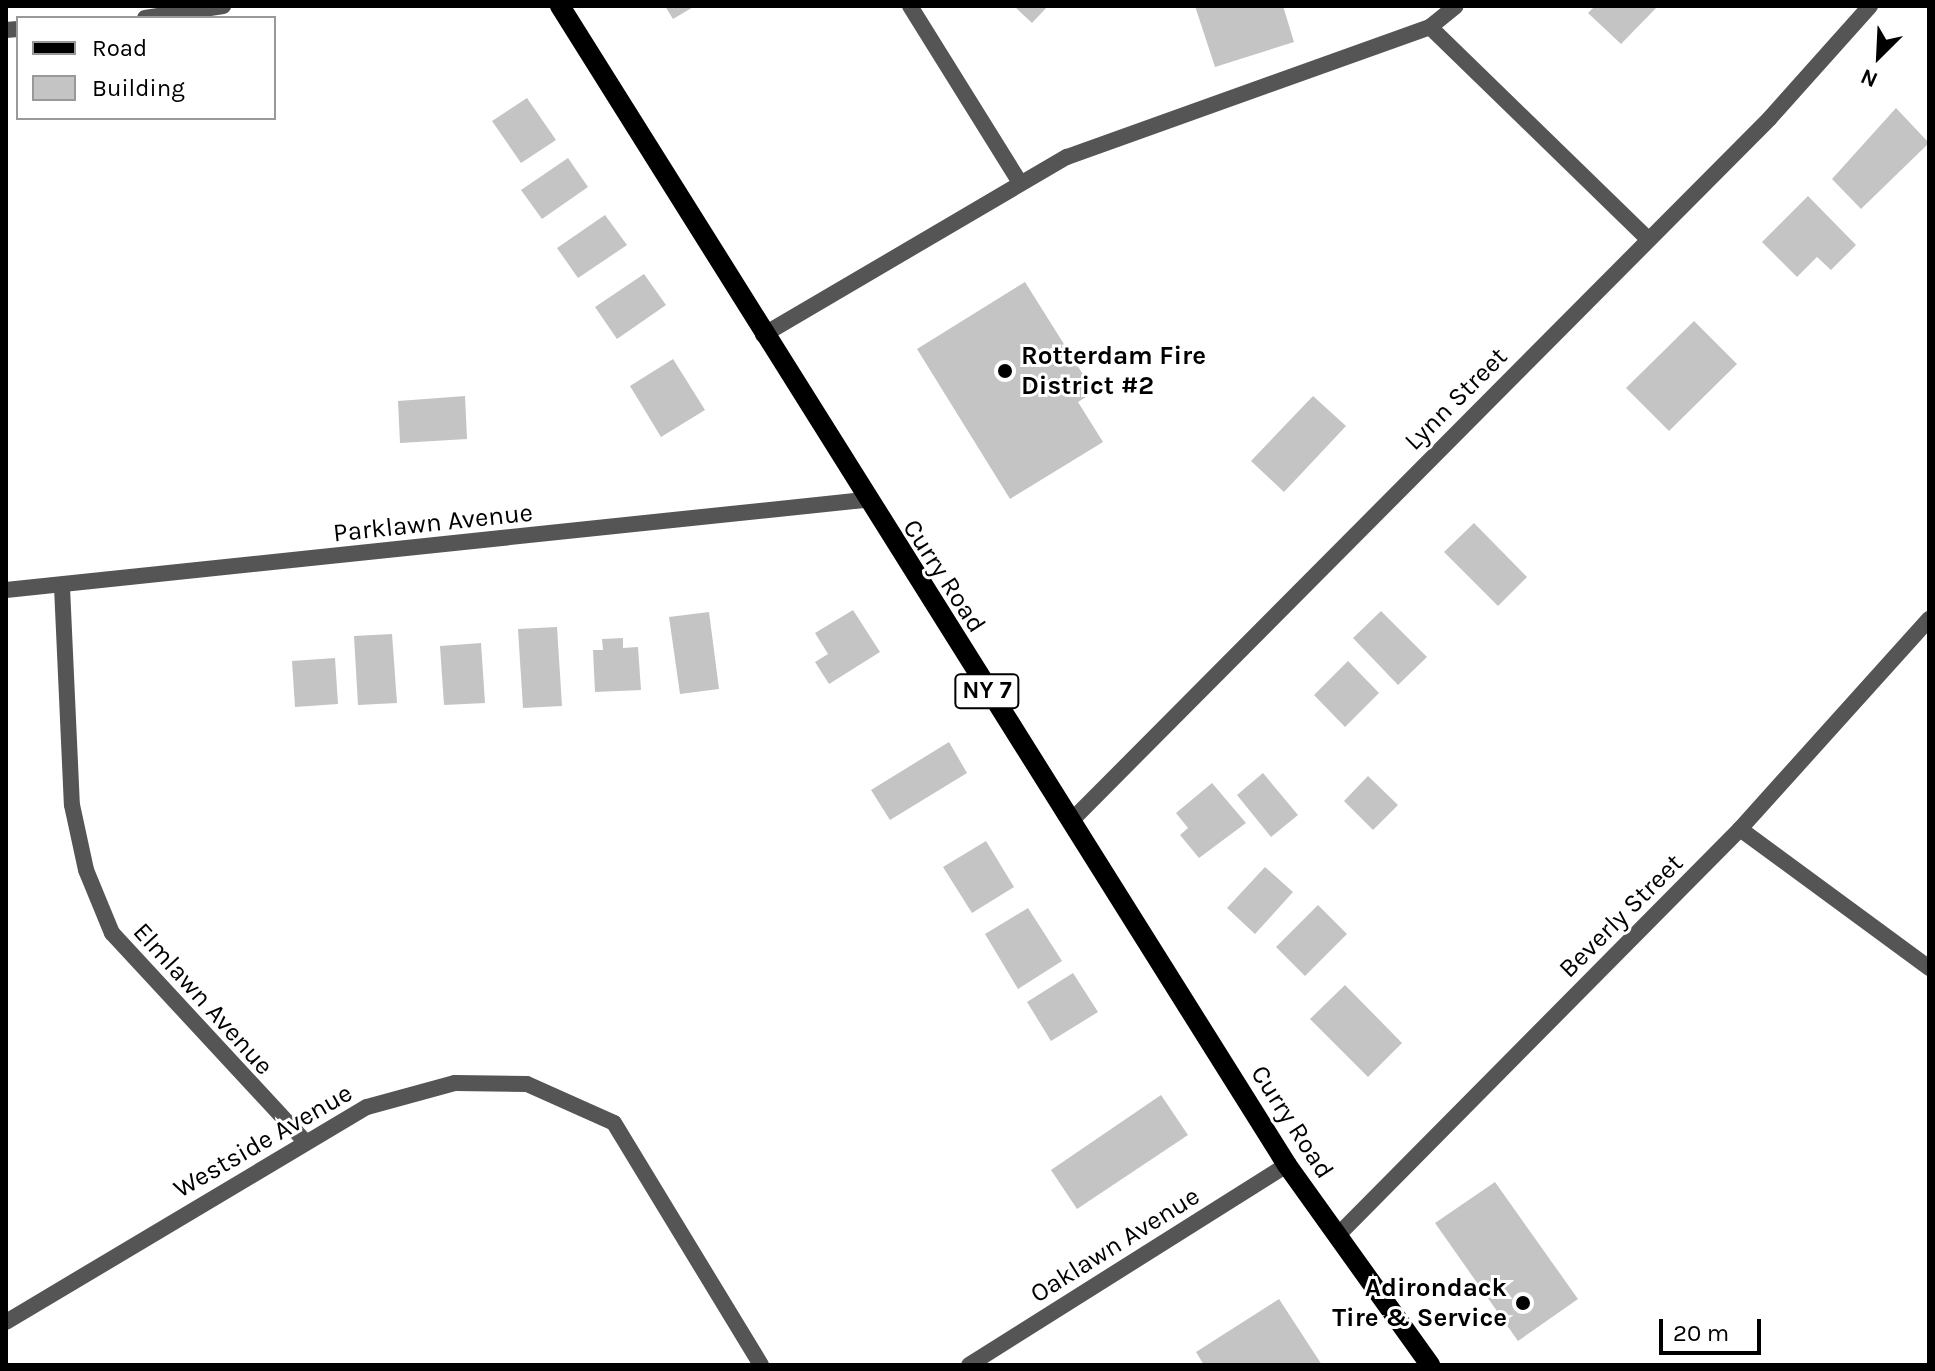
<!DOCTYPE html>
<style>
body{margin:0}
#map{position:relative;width:1935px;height:1371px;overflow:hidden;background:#fff;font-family:Karla,sans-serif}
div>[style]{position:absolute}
.building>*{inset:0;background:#c4c4c4}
.service>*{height:16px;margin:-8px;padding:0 8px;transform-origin:8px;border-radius:8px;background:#555}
.minor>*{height:16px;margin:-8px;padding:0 8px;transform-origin:8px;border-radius:8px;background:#555}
.primary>*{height:20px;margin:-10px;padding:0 10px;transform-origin:10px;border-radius:10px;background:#000}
.dots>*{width:22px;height:22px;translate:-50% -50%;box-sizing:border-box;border:4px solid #fff;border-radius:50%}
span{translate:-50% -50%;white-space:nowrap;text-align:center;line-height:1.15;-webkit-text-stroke:6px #fff;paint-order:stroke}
.shield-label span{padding:2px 6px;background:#fff;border:2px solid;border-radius:6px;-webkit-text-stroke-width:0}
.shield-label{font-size:24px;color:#000;font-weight:700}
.poi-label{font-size:26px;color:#000;font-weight:700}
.left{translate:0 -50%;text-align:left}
.right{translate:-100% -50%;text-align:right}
.street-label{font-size:26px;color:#000}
.frame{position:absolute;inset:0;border:8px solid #000;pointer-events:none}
.legend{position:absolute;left:16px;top:16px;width:260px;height:104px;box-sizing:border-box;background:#fff;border:2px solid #999;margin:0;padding:10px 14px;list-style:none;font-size:24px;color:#000}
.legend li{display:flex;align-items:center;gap:16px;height:40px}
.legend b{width:40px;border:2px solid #999}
.north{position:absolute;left:1839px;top:16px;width:80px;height:80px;-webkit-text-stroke:6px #fff;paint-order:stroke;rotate:204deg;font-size:22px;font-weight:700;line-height:32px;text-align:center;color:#000}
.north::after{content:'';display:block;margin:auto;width:28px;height:36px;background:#000;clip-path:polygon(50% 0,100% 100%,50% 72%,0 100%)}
.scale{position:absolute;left:1659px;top:1319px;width:102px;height:36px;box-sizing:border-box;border:4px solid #000;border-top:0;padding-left:10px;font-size:24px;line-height:28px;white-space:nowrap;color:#000;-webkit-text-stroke:6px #fff;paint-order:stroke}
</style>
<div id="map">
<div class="building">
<i style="clip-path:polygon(665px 6px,695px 6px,673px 19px)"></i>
<i style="clip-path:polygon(1014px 6px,1048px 6px,1032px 23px)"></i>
<i style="clip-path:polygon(1195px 6px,1283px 6px,1294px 42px,1215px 67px)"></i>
<i style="clip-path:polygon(1595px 6px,1658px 6px,1621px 44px,1588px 13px)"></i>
<i style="clip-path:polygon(527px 98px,556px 140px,521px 163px,492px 121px)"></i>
<i style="clip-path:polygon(1896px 108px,1929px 143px,1861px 209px,1832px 179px)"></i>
<i style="clip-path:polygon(568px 158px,588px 187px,542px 219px,521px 190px)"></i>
<i style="clip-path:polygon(1808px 196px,1856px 245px,1831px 270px,1817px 257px,1797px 277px,1762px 242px)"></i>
<i style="clip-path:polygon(605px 215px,627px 245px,578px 278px,557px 248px)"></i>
<i style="clip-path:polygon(644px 274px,666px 305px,617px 339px,595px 307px)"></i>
<i style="clip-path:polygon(1025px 282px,1094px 392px,1078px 402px,1103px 442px,1010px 499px,917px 349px)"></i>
<i style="clip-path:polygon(1694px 321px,1737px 364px,1669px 431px,1626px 388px)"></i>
<i style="clip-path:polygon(673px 359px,705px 410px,661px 437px,630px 386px)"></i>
<i style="clip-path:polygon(465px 396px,467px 439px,400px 443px,398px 401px)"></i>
<i style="clip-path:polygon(1313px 396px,1346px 426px,1284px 492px,1251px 461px)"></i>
<i style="clip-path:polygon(1474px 523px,1527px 577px,1498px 606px,1444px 552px)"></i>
<i style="clip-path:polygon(853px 610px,880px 652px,829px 684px,815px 662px,828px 654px,815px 633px)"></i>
<i style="clip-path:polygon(1381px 611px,1427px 657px,1398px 685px,1353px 638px)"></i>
<i style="clip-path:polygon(709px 612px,719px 689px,680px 694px,669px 617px)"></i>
<i style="clip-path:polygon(557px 627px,562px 706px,523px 708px,518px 629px)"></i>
<i style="clip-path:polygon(392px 634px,397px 703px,358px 705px,354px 636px)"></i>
<i style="clip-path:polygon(623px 638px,623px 648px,638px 647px,641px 690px,595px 692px,593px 650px,603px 650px,602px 639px)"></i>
<i style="clip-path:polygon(481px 643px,485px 703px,444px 705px,440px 646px)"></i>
<i style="clip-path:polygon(335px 658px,338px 704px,295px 707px,292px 661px)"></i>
<i style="clip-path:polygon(1348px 661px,1379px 693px,1345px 727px,1314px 695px)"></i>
<i style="clip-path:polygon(949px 742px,967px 773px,890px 820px,871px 790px)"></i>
<i style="clip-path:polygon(1263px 773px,1298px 815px,1271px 837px,1237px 795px)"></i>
<i style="clip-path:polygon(1368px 776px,1398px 805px,1373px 830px,1344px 801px)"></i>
<i style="clip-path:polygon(1212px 783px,1246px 823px,1199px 858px,1180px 835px,1188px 828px,1176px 813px)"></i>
<i style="clip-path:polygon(986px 841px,1014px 887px,972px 913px,943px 867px)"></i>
<i style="clip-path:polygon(1265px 867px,1293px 892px,1255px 934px,1227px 908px)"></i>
<i style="clip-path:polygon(1318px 905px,1347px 934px,1305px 976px,1276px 947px)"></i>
<i style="clip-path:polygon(1028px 908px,1062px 961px,1018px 989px,985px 934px)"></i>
<i style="clip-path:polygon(1073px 973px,1098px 1012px,1051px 1041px,1027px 1002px)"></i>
<i style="clip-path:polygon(1345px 985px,1402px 1043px,1368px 1077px,1310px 1019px)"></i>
<i style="clip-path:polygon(1161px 1095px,1188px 1135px,1077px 1209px,1051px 1170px)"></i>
<i style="clip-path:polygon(1495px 1182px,1578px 1299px,1518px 1341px,1435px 1223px)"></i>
<i style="clip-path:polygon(1279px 1299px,1322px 1365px,1204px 1365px,1196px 1352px)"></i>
</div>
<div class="service">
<i style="left:910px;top:6px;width:208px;rotate:58.1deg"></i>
<i style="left:1430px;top:27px;width:33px;rotate:-39deg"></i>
<i style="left:763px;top:335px;width:352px;rotate:-30.4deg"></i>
<i style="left:1067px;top:157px;width:386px;rotate:-19.7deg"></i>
<i style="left:1430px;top:27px;width:304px;rotate:44.2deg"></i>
</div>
<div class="minor">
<i style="left:145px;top:18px;width:79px;rotate:-8.7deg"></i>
<i style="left:6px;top:30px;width:12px;rotate:-5deg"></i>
<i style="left:62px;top:587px;width:218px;rotate:87.4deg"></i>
<i style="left:72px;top:805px;width:66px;rotate:77.8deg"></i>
<i style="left:86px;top:870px;width:68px;rotate:67.6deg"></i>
<i style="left:112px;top:933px;width:282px;rotate:47.2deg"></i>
<i style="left:6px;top:590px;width:863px;rotate:-5.99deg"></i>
<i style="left:1071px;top:821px;width:991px;rotate:-45.16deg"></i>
<i style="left:1770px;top:118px;width:150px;rotate:-48.2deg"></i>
<i style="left:1740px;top:829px;width:235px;rotate:36.3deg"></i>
<i style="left:1337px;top:1236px;width:573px;rotate:-45.28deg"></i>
<i style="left:1740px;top:829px;width:283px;rotate:-48deg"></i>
<i style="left:6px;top:1322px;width:420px;rotate:-30.8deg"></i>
<i style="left:367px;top:1107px;width:91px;rotate:-15.3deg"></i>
<i style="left:455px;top:1083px;width:72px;rotate:0.8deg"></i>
<i style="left:527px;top:1084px;width:95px;rotate:24.1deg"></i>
<i style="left:614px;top:1123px;width:283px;rotate:58.7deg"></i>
<i style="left:969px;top:1365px;width:376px;rotate:-32.2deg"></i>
</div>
<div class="primary">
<i style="left:560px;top:6px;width:1368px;rotate:57.9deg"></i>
<i style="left:1287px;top:1165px;width:246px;rotate:54.4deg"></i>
</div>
<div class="dots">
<i style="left:1005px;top:371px;background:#000"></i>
<i style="left:1523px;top:1303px;background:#000"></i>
</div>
<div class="shield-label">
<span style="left:987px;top:691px">NY 7</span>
</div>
<div class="poi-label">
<span class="left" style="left:1021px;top:371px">Rotterdam Fire<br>District #2</span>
<span class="right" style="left:1507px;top:1303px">Adirondack<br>Tire &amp; Service</span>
</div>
<div class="street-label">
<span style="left:1456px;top:399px;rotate:-45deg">Lynn Street</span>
<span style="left:433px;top:523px;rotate:-6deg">Parklawn Avenue</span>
<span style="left:944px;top:576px;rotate:57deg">Curry Road</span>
<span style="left:1621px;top:916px;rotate:-45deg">Beverly Street</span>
<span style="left:203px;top:999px;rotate:48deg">Elmlawn Avenue</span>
<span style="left:1292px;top:1122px;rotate:57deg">Curry Road</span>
<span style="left:263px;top:1141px;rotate:-30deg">Westside Avenue</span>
<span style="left:1115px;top:1245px;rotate:-32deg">Oaklawn Avenue</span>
</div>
<div class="frame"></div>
<ul class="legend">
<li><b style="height:10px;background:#000"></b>Road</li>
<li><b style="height:22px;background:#c4c4c4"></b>Building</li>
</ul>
<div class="north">N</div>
<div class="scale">20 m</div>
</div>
